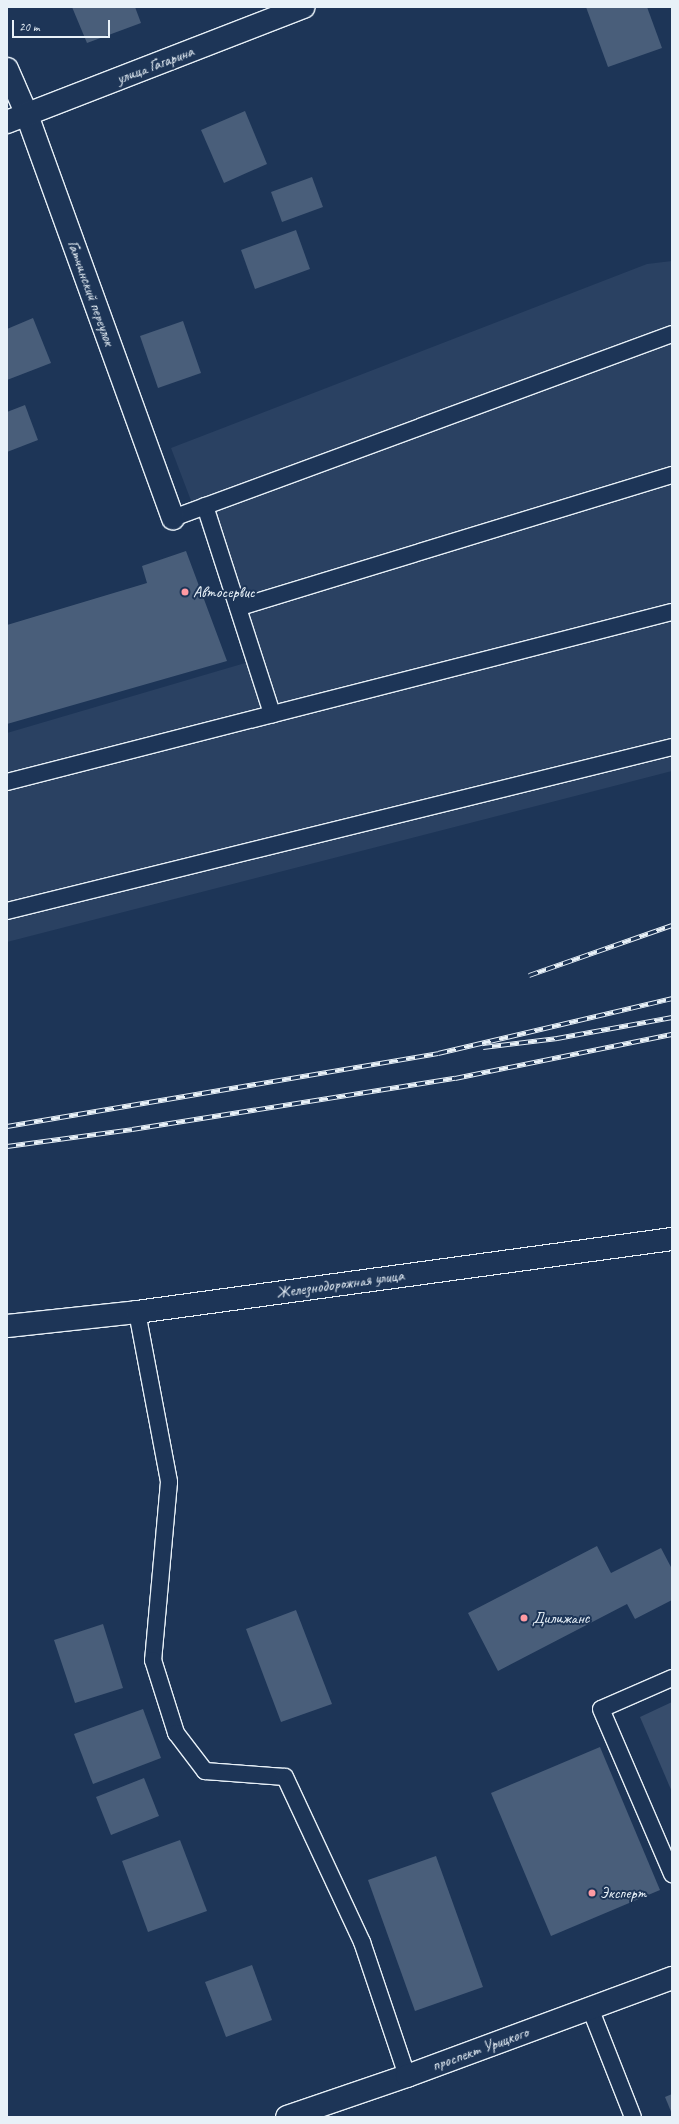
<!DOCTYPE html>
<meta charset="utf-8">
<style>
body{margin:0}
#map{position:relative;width:679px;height:2124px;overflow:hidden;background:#1d3557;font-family:Caveat,sans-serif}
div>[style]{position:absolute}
.built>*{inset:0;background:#2a4162}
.green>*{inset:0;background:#374d6c}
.building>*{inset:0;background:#495e7a}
.roads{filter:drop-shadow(1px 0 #e8f1f8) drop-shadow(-1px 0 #e8f1f8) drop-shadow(0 1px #e8f1f8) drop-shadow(0 -1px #e8f1f8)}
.lane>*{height:16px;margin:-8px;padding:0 8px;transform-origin:8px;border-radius:8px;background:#1d3557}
.street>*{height:22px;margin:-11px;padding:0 11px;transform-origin:11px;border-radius:11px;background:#1d3557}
.secondary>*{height:22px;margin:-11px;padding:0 11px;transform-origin:11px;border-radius:11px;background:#1d3557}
.primary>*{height:22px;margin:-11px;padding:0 11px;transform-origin:11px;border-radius:11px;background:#1d3557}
.rail>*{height:4.5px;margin-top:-2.25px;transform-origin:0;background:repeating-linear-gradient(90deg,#1d3557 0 9px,#e8f1f8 0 18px);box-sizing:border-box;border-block:1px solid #e8f1f8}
.dots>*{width:11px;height:11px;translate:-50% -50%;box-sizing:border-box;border:2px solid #1d3557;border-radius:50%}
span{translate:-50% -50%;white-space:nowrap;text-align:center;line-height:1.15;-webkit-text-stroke:4px #1d3557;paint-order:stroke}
.street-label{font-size:16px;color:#e8f1f8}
.poi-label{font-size:16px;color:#e8f1f8}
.left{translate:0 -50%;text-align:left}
.frame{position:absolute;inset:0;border:8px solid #e8f1f8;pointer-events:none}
.scale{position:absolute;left:12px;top:20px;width:98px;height:18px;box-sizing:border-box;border:2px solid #e8f1f8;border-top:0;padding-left:5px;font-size:12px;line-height:14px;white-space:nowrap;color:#e8f1f8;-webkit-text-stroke:3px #1d3557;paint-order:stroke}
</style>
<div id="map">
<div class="built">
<i style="clip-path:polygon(672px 261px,672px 771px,7px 942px,7px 733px,252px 661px,171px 448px,647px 264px)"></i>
</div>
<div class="green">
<i style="clip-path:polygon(672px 1702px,672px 1792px,640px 1717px)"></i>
</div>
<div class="building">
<i style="clip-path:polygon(72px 7px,135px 7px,141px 23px,87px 43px)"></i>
<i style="clip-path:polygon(586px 7px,647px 7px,662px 48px,608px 67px)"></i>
<i style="clip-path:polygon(245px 111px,267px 164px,224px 183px,201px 130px)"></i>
<i style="clip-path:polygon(312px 177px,323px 207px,282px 222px,271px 192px)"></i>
<i style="clip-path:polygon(296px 230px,310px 269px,255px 289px,241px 250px)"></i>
<i style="clip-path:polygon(33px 318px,51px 363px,7px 380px,7px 329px)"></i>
<i style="clip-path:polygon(183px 321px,201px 373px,158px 388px,140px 336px)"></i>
<i style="clip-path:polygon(25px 405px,38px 440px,7px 452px,7px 412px)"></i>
<i style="clip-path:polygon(186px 551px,227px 661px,7px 724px,7px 625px,147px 583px,142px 566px)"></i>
<i style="clip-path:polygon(597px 1546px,611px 1573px,661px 1548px,672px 1569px,672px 1600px,635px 1619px,627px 1604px,498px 1671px,468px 1613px)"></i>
<i style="clip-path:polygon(296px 1610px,332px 1704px,281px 1722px,246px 1629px)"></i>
<i style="clip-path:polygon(103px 1624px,123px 1688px,75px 1703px,54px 1640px)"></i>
<i style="clip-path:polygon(143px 1709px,161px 1758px,93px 1784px,74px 1734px)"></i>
<i style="clip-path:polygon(600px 1747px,660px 1890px,551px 1936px,491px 1793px)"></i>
<i style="clip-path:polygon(144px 1778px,159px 1816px,111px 1835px,96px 1797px)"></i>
<i style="clip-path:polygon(180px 1840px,207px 1911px,148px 1932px,122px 1861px)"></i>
<i style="clip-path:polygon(436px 1856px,483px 1987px,415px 2011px,368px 1880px)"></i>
<i style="clip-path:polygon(252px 1965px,272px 2020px,226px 2037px,205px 1982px)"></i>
<i style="clip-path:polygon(672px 2094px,672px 2114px,665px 2097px)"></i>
</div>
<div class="roads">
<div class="lane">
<i style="left:205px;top:506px;width:219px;rotate:72.1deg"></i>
<i style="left:173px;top:518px;width:532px;rotate:-20.24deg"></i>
<i style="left:240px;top:607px;width:452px;rotate:-17deg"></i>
<i style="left:7px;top:782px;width:686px;rotate:-14.34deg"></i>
<i style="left:7px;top:911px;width:685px;rotate:-13.85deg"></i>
<i style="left:137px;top:1312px;width:173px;rotate:79.3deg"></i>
<i style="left:169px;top:1482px;width:179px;rotate:95.1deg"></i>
<i style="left:153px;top:1660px;width:77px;rotate:72.5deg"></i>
<i style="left:176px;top:1733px;width:48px;rotate:52.7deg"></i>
<i style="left:205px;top:1771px;width:80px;rotate:4.3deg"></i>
<i style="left:285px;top:1777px;width:182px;rotate:65deg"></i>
<i style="left:362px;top:1942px;width:141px;rotate:71.4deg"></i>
<i style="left:672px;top:1678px;width:77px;rotate:156.4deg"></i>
<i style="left:601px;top:1709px;width:180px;rotate:66.7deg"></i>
<i style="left:590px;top:2008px;width:117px;rotate:68.5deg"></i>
</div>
<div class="street">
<i style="left:7px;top:69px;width:50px;rotate:66.5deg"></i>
<i style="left:27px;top:115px;width:429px;rotate:70.1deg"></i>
<i style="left:7px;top:1326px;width:131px;rotate:-6.1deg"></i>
<i style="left:137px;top:1312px;width:540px;rotate:-7.77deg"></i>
</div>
<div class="secondary">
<i style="left:7px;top:122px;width:318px;rotate:-21.2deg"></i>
</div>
<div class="primary">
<i style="left:287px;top:2117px;width:127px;rotate:-18.9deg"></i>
<i style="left:407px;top:2076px;width:283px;rotate:-20.3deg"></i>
</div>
</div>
<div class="rail">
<i style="left:529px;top:975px;width:151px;rotate:-19.3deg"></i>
<i style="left:483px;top:1047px;width:75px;rotate:-6.9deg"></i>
<i style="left:557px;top:1038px;width:117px;rotate:-10.3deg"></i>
<i style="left:7px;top:1126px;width:437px;rotate:-9.6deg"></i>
<i style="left:438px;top:1053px;width:240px;rotate:-13.2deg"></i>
<i style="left:7px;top:1146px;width:126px;rotate:-7.7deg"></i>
<i style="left:132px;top:1129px;width:327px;rotate:-9deg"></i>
<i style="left:455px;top:1078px;width:221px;rotate:-11.5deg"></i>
</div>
<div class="dots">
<i style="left:185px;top:592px;background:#ff9aa2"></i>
<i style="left:524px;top:1618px;background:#ff9aa2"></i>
<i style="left:592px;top:1893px;background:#ff9aa2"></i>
</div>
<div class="street-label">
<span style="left:155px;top:65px;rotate:-21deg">улица Гагарина</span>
<span style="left:91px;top:293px;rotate:70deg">Гатчинский переулок</span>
<span style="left:340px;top:1284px;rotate:-8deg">Железнодорожная улица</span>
<span style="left:480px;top:2049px;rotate:-20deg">проспект Урицкого</span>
</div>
<div class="poi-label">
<span class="left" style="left:193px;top:592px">Автосервис</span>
<span class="left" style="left:532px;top:1618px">Дилижанс</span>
<span class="left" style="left:600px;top:1893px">Эксперт</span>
</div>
<div class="frame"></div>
<div class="scale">20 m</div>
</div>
